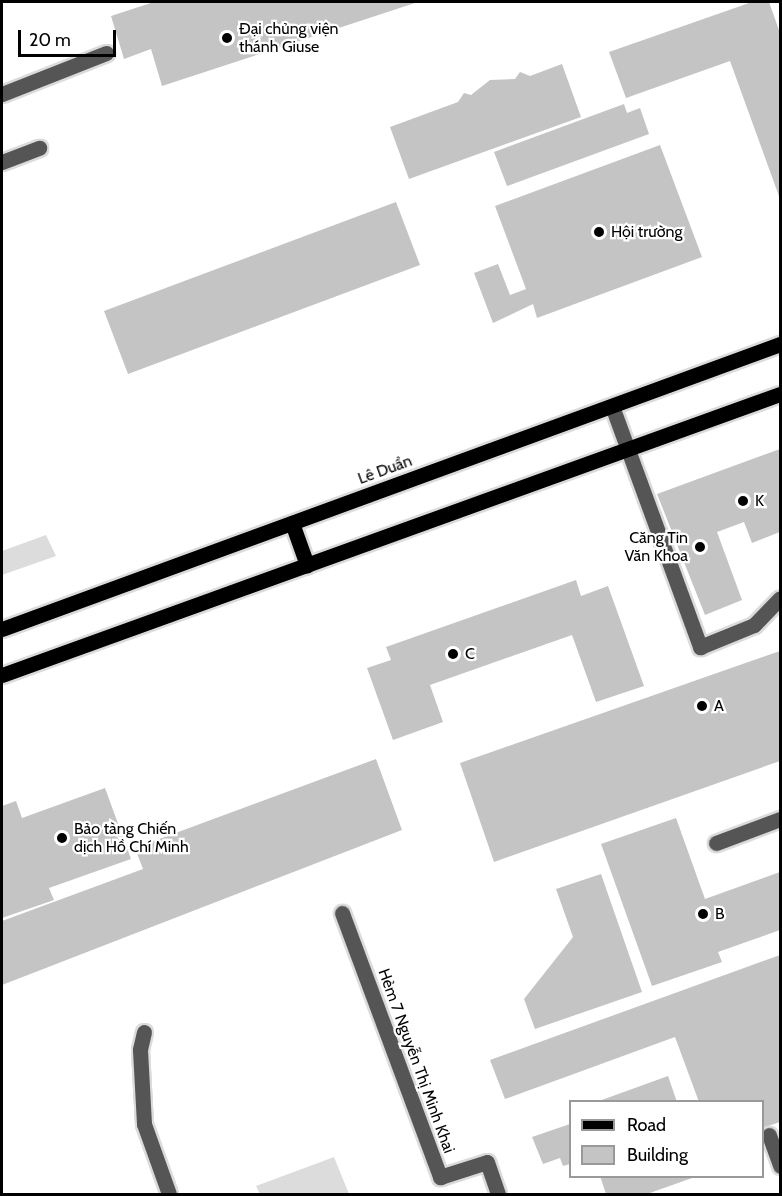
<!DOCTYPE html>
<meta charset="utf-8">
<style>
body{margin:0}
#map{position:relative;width:782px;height:1196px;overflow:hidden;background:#fff;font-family:Cabin,sans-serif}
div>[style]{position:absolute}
.green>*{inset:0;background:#dcdcdc}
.building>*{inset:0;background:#c4c4c4}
.roads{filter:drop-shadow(2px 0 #dbdbdb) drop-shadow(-2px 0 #dbdbdb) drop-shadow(0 2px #dbdbdb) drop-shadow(0 -2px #dbdbdb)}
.minor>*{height:15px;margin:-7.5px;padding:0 7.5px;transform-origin:7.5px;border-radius:7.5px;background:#555}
.major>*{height:15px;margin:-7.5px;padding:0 7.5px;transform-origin:7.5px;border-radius:7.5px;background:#000}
.dots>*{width:16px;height:16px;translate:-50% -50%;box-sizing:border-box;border:3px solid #fff;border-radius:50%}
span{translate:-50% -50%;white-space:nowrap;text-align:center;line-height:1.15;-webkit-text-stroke:4.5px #fff;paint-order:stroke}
.poi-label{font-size:16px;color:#000}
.left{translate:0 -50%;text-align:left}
.right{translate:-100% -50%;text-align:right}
.street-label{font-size:16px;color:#000}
.frame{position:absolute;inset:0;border:3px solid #000;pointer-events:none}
.legend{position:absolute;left:569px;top:1100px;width:195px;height:78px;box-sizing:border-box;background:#fff;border:2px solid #999;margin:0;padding:8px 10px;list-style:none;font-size:18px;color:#000}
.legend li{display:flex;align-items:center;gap:12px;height:30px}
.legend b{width:30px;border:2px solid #999}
.scale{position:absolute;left:18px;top:30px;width:98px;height:27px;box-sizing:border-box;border:3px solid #000;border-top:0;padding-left:8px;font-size:18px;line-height:21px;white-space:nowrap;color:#000;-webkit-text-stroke:4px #fff;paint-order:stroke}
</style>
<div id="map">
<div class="green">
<i style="clip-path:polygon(46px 535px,56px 556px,2px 575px,2px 551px)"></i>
<i style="clip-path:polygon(334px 1157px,349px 1194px,260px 1194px,256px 1186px)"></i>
</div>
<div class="building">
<i style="clip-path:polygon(154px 2px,418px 2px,162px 86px,151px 49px,124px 59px,111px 16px)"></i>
<i style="clip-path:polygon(752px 2px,769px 2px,780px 33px,780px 199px,730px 61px,626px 98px,609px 52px)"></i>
<i style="clip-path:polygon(562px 64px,581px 117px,409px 179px,390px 127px,458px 102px,464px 93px,471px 95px,490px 80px,515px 79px,520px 72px,530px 76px)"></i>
<i style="clip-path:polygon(624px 104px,627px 113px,640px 108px,649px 134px,507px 186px,494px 152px)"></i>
<i style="clip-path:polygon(660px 145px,702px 257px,537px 318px,533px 304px,493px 323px,474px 273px,498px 264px,510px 295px,526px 289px,495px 206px)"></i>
<i style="clip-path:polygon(396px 202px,420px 265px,128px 374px,104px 311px)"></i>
<i style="clip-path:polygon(780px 449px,780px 532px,752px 543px,744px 522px,717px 532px,742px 600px,705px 615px,657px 494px)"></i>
<i style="clip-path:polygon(576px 580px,581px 596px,608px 586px,644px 686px,596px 702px,572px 635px,430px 685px,443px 722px,393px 740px,367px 668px,391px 660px,386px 647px)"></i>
<i style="clip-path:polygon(780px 651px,780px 761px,494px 862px,460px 763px)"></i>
<i style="clip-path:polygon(376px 759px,402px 830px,2px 985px,2px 921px,143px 869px,135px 848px)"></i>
<i style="clip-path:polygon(105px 788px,131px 859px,49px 888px,54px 900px,2px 918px,2px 806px,16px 801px,22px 818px)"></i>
<i style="clip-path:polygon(676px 818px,705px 899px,780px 872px,780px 930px,718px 952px,722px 962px,652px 986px,601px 844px)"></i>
<i style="clip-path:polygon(601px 874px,642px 992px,535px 1029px,524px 999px,573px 937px,556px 889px)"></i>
<i style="clip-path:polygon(780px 955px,780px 1122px,762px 1128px,762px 1102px,699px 1102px,675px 1037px,505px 1099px,490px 1060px)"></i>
<i style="clip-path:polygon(668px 1076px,677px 1102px,599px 1102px,599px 1101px)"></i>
<i style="clip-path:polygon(570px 1124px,570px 1164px,563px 1166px,560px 1158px,543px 1164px,532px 1137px)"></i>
<i style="clip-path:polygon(600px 1176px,695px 1176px,695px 1177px,647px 1194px,606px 1194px)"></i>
</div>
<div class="roads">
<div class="minor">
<i style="left:2px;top:94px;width:112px;rotate:-21.5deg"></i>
<i style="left:2px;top:162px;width:40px;rotate:-21deg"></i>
<i style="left:612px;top:406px;width:257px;rotate:69.9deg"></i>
<i style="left:700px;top:647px;width:58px;rotate:-22.2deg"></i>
<i style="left:754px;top:625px;width:37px;rotate:-46deg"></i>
<i style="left:716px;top:843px;width:68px;rotate:-20.6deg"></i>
<i style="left:342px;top:913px;width:282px;rotate:69.6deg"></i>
<i style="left:440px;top:1177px;width:49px;rotate:-17.7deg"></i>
<i style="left:487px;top:1162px;width:34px;rotate:71deg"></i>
<i style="left:144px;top:1032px;width:18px;rotate:103deg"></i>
<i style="left:140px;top:1050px;width:74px;rotate:86.9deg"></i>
<i style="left:144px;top:1124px;width:74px;rotate:70.3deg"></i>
<i style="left:769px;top:1135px;width:33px;rotate:70deg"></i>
</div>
<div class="major">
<i style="left:292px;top:523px;width:45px;rotate:70.3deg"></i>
<i style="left:2px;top:629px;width:829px;rotate:-20.12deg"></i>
<i style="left:2px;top:675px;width:827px;rotate:-19.86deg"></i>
</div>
</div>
<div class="dots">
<i style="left:227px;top:38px;background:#000"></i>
<i style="left:599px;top:232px;background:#000"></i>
<i style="left:743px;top:501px;background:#000"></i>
<i style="left:700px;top:547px;background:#000"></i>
<i style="left:453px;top:654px;background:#000"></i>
<i style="left:702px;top:706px;background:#000"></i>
<i style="left:62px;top:838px;background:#000"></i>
<i style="left:703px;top:914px;background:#000"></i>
</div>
<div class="poi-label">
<span class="left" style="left:239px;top:38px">Đại chủng viện<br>thánh Giuse</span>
<span class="left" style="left:611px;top:232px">Hội trường</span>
<span class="left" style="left:755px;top:501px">K</span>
<span class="right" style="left:688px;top:547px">Căng Tin<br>Văn Khoa</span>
<span class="left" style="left:465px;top:654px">C</span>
<span class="left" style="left:714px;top:706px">A</span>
<span class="left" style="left:74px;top:838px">Bảo tàng Chiến<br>dịch Hồ Chí Minh</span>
<span class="left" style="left:715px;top:914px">B</span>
</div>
<div class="street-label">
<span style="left:385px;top:470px;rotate:-20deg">Lê Duẩn</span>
<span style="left:416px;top:1061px;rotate:70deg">Hẻm 7 Nguyễn Thị Minh Khai</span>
</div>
<div class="frame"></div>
<ul class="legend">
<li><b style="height:8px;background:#000"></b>Road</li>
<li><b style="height:16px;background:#c4c4c4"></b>Building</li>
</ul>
<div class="scale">20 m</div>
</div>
